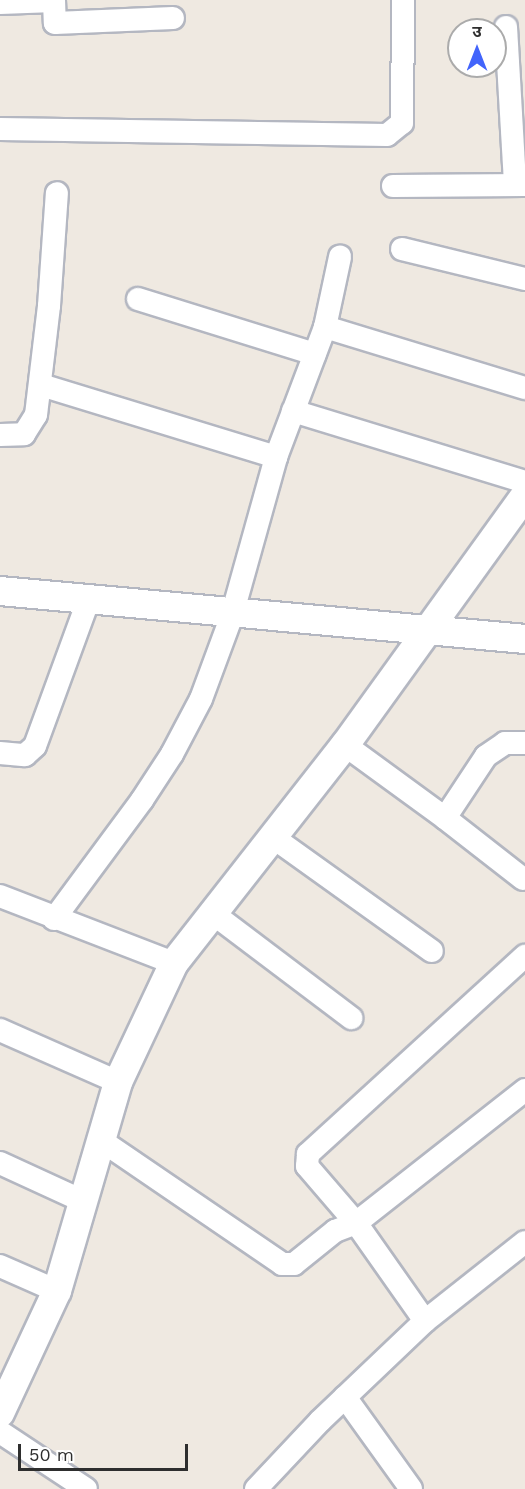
<!DOCTYPE html>
<meta charset="utf-8">
<style>
body{margin:0}
#map{position:relative;width:525px;height:1489px;overflow:hidden;background:#efe9e1;font-family:"Work Sans","Noto Sans Devanagari",sans-serif}
div>[style]{position:absolute}
.roads{filter:drop-shadow(2px 0 #b4b7c1) drop-shadow(-2px 0 #b4b7c1) drop-shadow(0 2px #b4b7c1) drop-shadow(0 -2px #b4b7c1)}
.minor>*{height:22px;margin:-11px;padding:0 11px;transform-origin:11px;border-radius:11px;background:#fff}
.tertiary>*{height:28px;margin:-14px;padding:0 14px;transform-origin:14px;border-radius:14px;background:#fff}
span{translate:-50% -50%;white-space:nowrap;text-align:center;line-height:1.15;-webkit-text-stroke:6px #fff;paint-order:stroke}
.north{position:absolute;left:447px;top:18px;width:60px;height:60px;box-sizing:border-box;background:#fff;border:2px solid #ababab;border-radius:50%;rotate:0deg;font-size:16px;font-weight:700;line-height:24px;text-align:center;color:#2e2e2e}
.north::after{content:'';display:block;margin:auto;width:21px;height:27px;background:#4264fb;clip-path:polygon(50% 0,100% 100%,50% 72%,0 100%)}
.scale{position:absolute;left:18px;top:1444px;width:170px;height:27px;box-sizing:border-box;border:3px solid #2e2e2e;border-top:0;padding-left:8px;font-size:18px;line-height:21px;white-space:nowrap;color:#2e2e2e;-webkit-text-stroke:4px #fff;paint-order:stroke}
</style>
<div id="map">
<div class="roads">
<div class="minor">
<i style="left:54px;top:0;width:23px;rotate:88deg"></i>
<i style="left:55px;top:23px;width:118px;rotate:-2.4deg"></i>
<i style="left:0;top:3px;width:54px;rotate:-2.1deg"></i>
<i style="left:506px;top:27px;width:158px;rotate:86.7deg"></i>
<i style="left:0;top:129px;width:387px;rotate:0.9deg"></i>
<i style="left:387px;top:135px;width:19px;rotate:-39deg"></i>
<i style="left:402px;top:123px;width:123px;rotate:-89.5deg"></i>
<i style="left:393px;top:186px;width:132px;rotate:-0.4deg"></i>
<i style="left:402px;top:249px;width:127px;rotate:13.7deg"></i>
<i style="left:138px;top:299px;width:185px;rotate:17.3deg"></i>
<i style="left:325px;top:327px;width:209px;rotate:17deg"></i>
<i style="left:41px;top:385px;width:246px;rotate:17deg"></i>
<i style="left:293px;top:411px;width:243px;rotate:17deg"></i>
<i style="left:0;top:435px;width:24px;rotate:-2deg"></i>
<i style="left:24px;top:434px;width:22px;rotate:-58deg"></i>
<i style="left:36px;top:415px;width:110px;rotate:-83.2deg"></i>
<i style="left:49px;top:306px;width:113px;rotate:-86deg"></i>
<i style="left:345px;top:745px;width:124px;rotate:36.1deg"></i>
<i style="left:445px;top:818px;width:74px;rotate:-56.5deg"></i>
<i style="left:486px;top:756px;width:23px;rotate:-34deg"></i>
<i style="left:505px;top:743px;width:20px"></i>
<i style="left:0;top:753px;width:25px;rotate:5deg"></i>
<i style="left:25px;top:755px;width:13px;rotate:-42deg"></i>
<i style="left:35px;top:746px;width:154px;rotate:-69.9deg"></i>
<i style="left:445px;top:818px;width:99px;rotate:38deg"></i>
<i style="left:274px;top:838px;width:194px;rotate:35.6deg"></i>
<i style="left:0;top:896px;width:186px;rotate:21.1deg"></i>
<i style="left:211px;top:912px;width:176px;rotate:37.1deg"></i>
<i style="left:54px;top:919px;width:148px;rotate:-53.5deg"></i>
<i style="left:142px;top:800px;width:55px;rotate:-56.9deg"></i>
<i style="left:172px;top:754px;width:62px;rotate:-62.2deg"></i>
<i style="left:201px;top:699px;width:90px;rotate:-69.7deg"></i>
<i style="left:232px;top:615px;width:164px;rotate:-74.4deg"></i>
<i style="left:276px;top:457px;width:139px;rotate:-69.3deg"></i>
<i style="left:325px;top:327px;width:72px;rotate:-77.9deg"></i>
<i style="left:0;top:1030px;width:129px;rotate:23.8deg"></i>
<i style="left:102px;top:1141px;width:218px;rotate:34.3deg"></i>
<i style="left:282px;top:1264px;width:12px"></i>
<i style="left:294px;top:1264px;width:53px;rotate:-38.8deg"></i>
<i style="left:335px;top:1231px;width:22px;rotate:-21deg"></i>
<i style="left:356px;top:1223px;width:75px;rotate:-130.7deg"></i>
<i style="left:307px;top:1166px;width:12px;rotate:-85deg"></i>
<i style="left:308px;top:1154px;width:294px;rotate:-42.4deg"></i>
<i style="left:0;top:1163px;width:91px;rotate:24.6deg"></i>
<i style="left:0;top:1266px;width:62px;rotate:23.7deg"></i>
<i style="left:425px;top:1321px;width:120px;rotate:-125.1deg"></i>
<i style="left:356px;top:1223px;width:215px;rotate:-38.2deg"></i>
<i style="left:345px;top:1397px;width:113px;rotate:54.3deg"></i>
<i style="left:0;top:1432px;width:103px;rotate:33.5deg"></i>
<i style="left:256px;top:1489px;width:93px;rotate:-46.7deg"></i>
<i style="left:320px;top:1421px;width:145px;rotate:-43.6deg"></i>
<i style="left:425px;top:1321px;width:127px;rotate:-38.3deg"></i>
</div>
<div class="tertiary">
<i style="left:0;top:591px;width:527px;rotate:5.22deg"></i>
<i style="left:0;top:1413px;width:135px;rotate:-65deg"></i>
<i style="left:57px;top:1291px;width:218px;rotate:-73.7deg"></i>
<i style="left:118px;top:1082px;width:132px;rotate:-64.8deg"></i>
<i style="left:174px;top:963px;width:277px;rotate:-51.9deg"></i>
<i style="left:345px;top:745px;width:308px;rotate:-54.2deg"></i>
</div>
</div>
<div class="north">उ</div>
<div class="scale">50 m</div>
</div>
